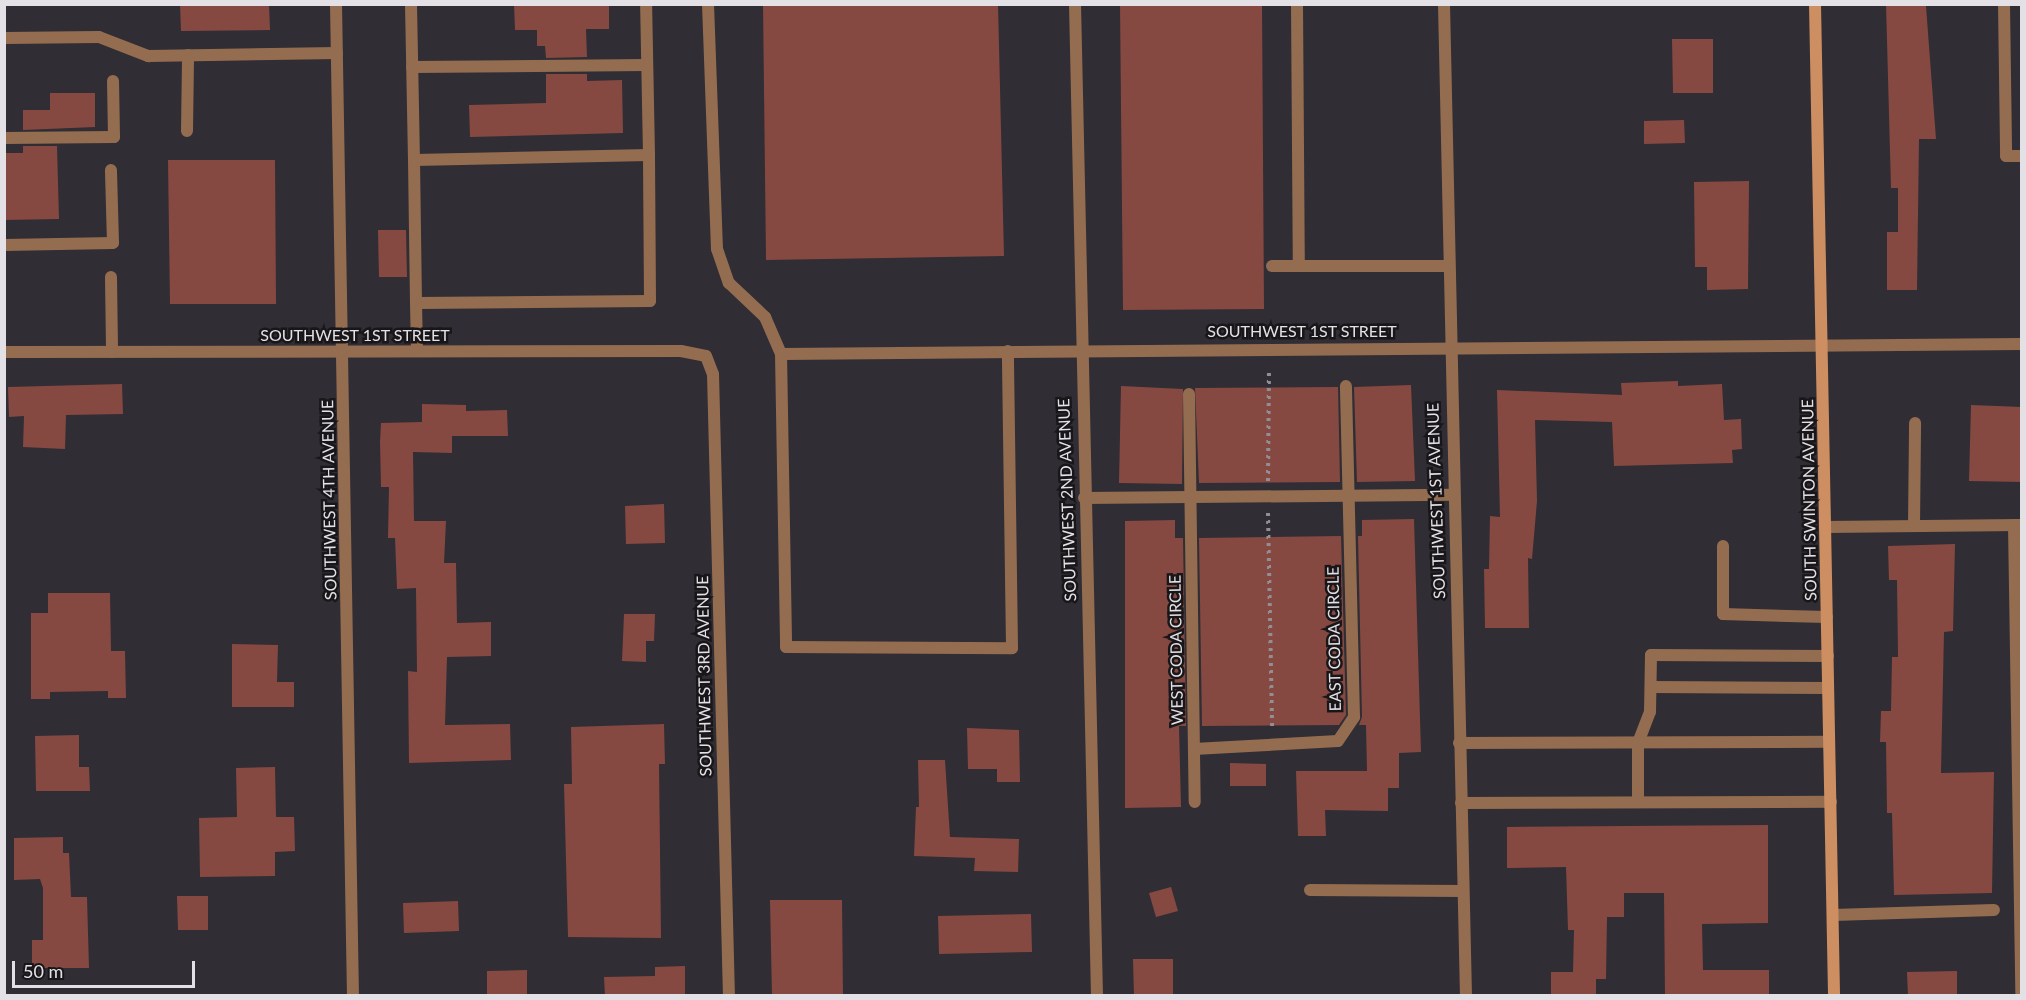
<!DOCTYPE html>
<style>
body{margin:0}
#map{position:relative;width:2026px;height:1000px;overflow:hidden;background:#312d34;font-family:Lato,sans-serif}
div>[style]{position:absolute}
.building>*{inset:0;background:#854942}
.path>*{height:4px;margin-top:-2px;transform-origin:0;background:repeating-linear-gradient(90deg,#928e94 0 3px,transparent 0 7.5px)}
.lane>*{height:12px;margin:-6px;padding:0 6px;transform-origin:6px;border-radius:6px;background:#946d51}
.street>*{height:12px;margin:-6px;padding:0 6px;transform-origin:6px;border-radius:6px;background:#946d51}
.secondary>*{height:12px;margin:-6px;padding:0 6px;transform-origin:6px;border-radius:6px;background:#cd8f61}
span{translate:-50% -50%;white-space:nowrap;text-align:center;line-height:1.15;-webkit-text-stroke:5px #181619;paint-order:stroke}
.street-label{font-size:16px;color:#e4e1e6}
.frame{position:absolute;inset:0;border:6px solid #e4e1e6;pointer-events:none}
.scale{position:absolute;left:12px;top:961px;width:183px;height:27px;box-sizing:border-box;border:3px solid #e4e1e6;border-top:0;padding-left:8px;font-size:18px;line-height:21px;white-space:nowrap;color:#e4e1e6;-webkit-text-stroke:4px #181619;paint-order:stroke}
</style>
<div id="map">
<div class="building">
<i style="clip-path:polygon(180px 4px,269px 4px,270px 30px,181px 31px)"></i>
<i style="clip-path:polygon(514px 4px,609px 4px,609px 29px,586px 29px,587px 57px,546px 58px,545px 46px,537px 46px,537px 30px,515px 30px)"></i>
<i style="clip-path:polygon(763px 4px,998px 4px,1004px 256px,766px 260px)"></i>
<i style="clip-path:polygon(1120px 4px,1262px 4px,1264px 309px,1123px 310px)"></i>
<i style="clip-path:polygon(1886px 4px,1926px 6px,1936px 139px,1919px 139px,1917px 290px,1887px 290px,1887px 232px,1898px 232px,1898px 188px,1891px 188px)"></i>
<i style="clip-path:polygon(1672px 39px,1713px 39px,1713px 93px,1673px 93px)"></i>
<i style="clip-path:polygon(546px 74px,587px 74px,587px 81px,622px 80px,623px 133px,470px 137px,469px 105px,546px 103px)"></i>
<i style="clip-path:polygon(50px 93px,95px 93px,95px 127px,23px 130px,23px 110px,50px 110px)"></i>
<i style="clip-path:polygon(1684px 120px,1685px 143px,1644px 144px,1644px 121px)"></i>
<i style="clip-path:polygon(23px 146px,57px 146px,59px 219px,4px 220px,4px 153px,23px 153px)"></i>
<i style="clip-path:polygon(168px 160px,275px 160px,276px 304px,170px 304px)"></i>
<i style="clip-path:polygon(1749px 181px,1748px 289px,1707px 290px,1707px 267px,1695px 267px,1694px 182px)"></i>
<i style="clip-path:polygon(378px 230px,406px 230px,407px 277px,379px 277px)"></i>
<i style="clip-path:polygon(1678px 381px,1678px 386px,1722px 384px,1724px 420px,1741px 419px,1742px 449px,1732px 450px,1733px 463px,1614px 466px,1612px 422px,1535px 420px,1537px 501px,1532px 559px,1528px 558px,1529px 628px,1485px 628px,1484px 569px,1489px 569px,1490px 516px,1500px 517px,1497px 390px,1622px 395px,1621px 383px)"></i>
<i style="clip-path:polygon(122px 384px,123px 414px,66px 415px,65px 449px,23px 447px,24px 416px,9px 417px,8px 387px)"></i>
<i style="clip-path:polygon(1411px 385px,1415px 481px,1357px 482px,1354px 387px)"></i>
<i style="clip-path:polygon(1121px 386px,1183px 389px,1182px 484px,1119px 483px)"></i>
<i style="clip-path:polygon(1338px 387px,1340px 482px,1199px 483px,1195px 388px)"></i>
<i style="clip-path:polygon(422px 404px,466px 405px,466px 411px,507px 410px,508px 436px,452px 436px,452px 453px,413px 452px,414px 521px,446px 521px,444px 563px,456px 563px,457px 623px,491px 622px,491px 656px,447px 657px,445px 725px,510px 724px,511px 760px,409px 763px,408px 671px,417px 672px,416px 588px,397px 589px,395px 538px,388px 538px,389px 487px,381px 487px,380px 442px,381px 423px,422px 422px)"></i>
<i style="clip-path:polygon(1971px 405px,2022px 407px,2022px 482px,1969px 481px)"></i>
<i style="clip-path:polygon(664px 504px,665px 543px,626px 544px,625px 506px)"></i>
<i style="clip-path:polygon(1414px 519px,1421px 752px,1399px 753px,1399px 788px,1388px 788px,1388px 811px,1325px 810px,1326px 836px,1298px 836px,1296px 771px,1367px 771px,1366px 725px,1359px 725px,1362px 717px,1358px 536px,1362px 536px,1362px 520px)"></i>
<i style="clip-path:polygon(1175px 520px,1175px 538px,1183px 538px,1186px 726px,1179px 726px,1181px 807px,1125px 808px,1125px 521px)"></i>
<i style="clip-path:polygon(1341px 536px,1346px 715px,1339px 725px,1202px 726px,1199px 538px)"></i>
<i style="clip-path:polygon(1955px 544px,1953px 631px,1944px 632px,1941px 773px,1994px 772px,1992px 893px,1894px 895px,1892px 813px,1887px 813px,1886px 742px,1880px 742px,1881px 711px,1891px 711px,1892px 657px,1898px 657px,1897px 580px,1889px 580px,1888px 546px)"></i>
<i style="clip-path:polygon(48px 593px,110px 593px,111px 651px,125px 651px,126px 698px,108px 698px,108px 691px,50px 692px,50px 699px,31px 699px,31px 613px,48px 613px)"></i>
<i style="clip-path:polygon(624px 614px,655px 614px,654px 641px,646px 641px,646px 662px,622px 661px)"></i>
<i style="clip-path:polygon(232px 644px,278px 645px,277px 682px,294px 682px,294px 707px,232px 707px)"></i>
<i style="clip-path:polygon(664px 724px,665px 764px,659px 764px,661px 938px,568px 937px,564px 784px,572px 784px,571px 727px)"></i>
<i style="clip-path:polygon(967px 728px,1019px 730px,1020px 782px,997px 782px,997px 769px,968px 769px)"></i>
<i style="clip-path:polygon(79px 735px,79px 767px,89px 767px,90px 791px,36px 791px,35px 736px)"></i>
<i style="clip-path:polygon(918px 760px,945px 760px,950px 837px,1019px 839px,1018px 872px,974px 871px,975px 858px,914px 856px,916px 807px,919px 807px)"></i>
<i style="clip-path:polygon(1230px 763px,1266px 764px,1266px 786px,1230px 786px)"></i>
<i style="clip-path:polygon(275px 767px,276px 817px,294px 817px,295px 851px,275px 852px,275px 876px,200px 877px,199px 818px,237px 817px,236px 768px)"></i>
<i style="clip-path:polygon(1768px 825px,1768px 923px,1702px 924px,1703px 970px,1769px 970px,1769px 996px,1665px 996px,1664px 893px,1624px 893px,1624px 917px,1607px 917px,1606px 979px,1596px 979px,1596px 996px,1551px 996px,1551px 972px,1573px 972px,1574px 930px,1568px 930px,1566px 867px,1507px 868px,1507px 827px)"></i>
<i style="clip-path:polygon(63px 837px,63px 853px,69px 853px,71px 897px,87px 897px,89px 968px,32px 968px,32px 940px,43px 940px,43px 888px,40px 879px,14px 880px,14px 838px)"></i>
<i style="clip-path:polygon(1171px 887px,1178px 911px,1156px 917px,1149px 893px)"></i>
<i style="clip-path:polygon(177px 896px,208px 896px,208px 930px,178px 930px)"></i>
<i style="clip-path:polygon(770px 900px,842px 900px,843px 996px,772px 996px)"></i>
<i style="clip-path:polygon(458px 901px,459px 931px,404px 933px,403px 903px)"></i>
<i style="clip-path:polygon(1031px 914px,1032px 952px,939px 954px,938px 916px)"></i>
<i style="clip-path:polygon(1133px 959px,1173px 959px,1173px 996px,1134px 996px)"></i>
<i style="clip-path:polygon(685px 966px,685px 996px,605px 996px,604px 977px,655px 976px,655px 967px)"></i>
<i style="clip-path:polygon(527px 970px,527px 996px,487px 996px,487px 971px)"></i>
<i style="clip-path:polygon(1957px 971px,1957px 996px,1908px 996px,1907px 972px)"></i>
</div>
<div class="path">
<i style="left:1268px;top:481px;width:110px;rotate:-89.5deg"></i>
<i style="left:1268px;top:513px;width:214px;rotate:88.9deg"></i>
</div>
<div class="lane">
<i style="left:411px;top:4px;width:156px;rotate:88.9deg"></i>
<i style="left:414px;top:160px;width:235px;rotate:-1.2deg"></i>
<i style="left:649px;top:155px;width:151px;rotate:-91.1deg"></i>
<i style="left:708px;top:4px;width:245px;rotate:87.9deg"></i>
<i style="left:717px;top:249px;width:36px;rotate:71deg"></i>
<i style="left:729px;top:283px;width:50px;rotate:43.4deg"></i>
<i style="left:765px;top:317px;width:40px;rotate:66.6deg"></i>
<i style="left:781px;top:354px;width:293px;rotate:89deg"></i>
<i style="left:786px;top:647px;width:226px;rotate:0.3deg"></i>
<i style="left:1012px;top:648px;width:297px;rotate:-90.8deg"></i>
<i style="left:1297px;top:4px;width:262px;rotate:89.6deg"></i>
<i style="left:1299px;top:266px;width:148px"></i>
<i style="left:2004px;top:4px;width:152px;rotate:89.2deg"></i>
<i style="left:2006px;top:156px;width:16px"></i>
<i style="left:4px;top:38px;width:95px;rotate:-0.6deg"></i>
<i style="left:99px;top:37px;width:53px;rotate:21.2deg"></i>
<i style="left:148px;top:56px;width:189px;rotate:-0.9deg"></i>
<i style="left:412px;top:67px;width:235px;rotate:-0.5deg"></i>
<i style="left:187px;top:131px;width:76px;rotate:-89.2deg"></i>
<i style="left:4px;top:138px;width:110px;rotate:-0.5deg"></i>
<i style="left:114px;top:137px;width:56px;rotate:-91deg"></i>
<i style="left:414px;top:160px;width:143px;rotate:89.2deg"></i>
<i style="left:416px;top:303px;width:234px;rotate:-0.5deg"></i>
<i style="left:650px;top:301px;width:146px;rotate:-90.4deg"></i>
<i style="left:4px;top:245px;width:109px;rotate:-1.1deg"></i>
<i style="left:113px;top:243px;width:73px;rotate:-91.6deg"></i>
<i style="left:1272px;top:266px;width:27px"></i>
<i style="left:111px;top:277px;width:75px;rotate:89.2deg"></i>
<i style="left:416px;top:303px;width:48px;rotate:88.8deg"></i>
<i style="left:1189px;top:394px;width:408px;rotate:89.2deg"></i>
<i style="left:1084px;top:498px;width:369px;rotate:-0.5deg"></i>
<i style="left:2014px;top:525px;width:471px;rotate:89.1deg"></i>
<i style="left:1914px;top:526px;width:103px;rotate:-89.4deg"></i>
<i style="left:1825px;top:527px;width:195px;rotate:-0.6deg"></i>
<i style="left:1723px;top:546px;width:68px;rotate:90deg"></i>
<i style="left:1723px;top:614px;width:104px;rotate:1.7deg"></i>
<i style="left:1651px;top:687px;width:177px;rotate:0.3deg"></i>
<i style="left:1459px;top:743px;width:370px;rotate:-0.2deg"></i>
<i style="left:1194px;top:749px;width:144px;rotate:-3.2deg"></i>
<i style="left:1338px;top:741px;width:29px;rotate:-56deg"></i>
<i style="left:1354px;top:717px;width:331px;rotate:-91.4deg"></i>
<i style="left:1638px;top:802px;width:59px;rotate:-90deg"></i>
<i style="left:1638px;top:743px;width:33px;rotate:-69deg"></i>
<i style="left:1650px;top:712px;width:57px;rotate:-89deg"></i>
<i style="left:1651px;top:655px;width:177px;rotate:0.3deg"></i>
<i style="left:1461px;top:803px;width:370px;rotate:-0.2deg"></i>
<i style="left:1310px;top:890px;width:153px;rotate:0.4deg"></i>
<i style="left:1833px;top:915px;width:161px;rotate:-1.8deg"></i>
</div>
<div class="street">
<i style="left:336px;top:4px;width:992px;rotate:89.02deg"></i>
<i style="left:1075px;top:4px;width:992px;rotate:88.73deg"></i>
<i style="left:1444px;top:4px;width:992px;rotate:88.73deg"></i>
<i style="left:4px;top:352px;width:677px;rotate:-0.08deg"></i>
<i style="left:681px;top:351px;width:25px;rotate:11deg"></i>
<i style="left:706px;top:356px;width:19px;rotate:69deg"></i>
<i style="left:713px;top:374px;width:622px;rotate:88.53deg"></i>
<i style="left:781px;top:354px;width:1241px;rotate:-0.46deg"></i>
</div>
<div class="secondary">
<i style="left:1815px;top:4px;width:992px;rotate:88.9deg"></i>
</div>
<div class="street-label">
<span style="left:1302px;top:331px">SOUTHWEST 1ST STREET</span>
<span style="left:355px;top:335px">SOUTHWEST 1ST STREET</span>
<span style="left:329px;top:500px;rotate:-91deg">SOUTHWEST 4TH AVENUE</span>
<span style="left:1067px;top:500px;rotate:-92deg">SOUTHWEST 2ND AVENUE</span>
<span style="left:1809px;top:500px;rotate:-91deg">SOUTH SWINTON AVENUE</span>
<span style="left:1436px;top:501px;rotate:-92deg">SOUTHWEST 1ST AVENUE</span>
<span style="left:1334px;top:639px;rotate:-91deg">EAST CODA CIRCLE</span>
<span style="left:1176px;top:650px;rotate:-91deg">WEST CODA CIRCLE</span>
<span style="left:704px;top:676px;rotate:-91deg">SOUTHWEST 3RD AVENUE</span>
</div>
<div class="frame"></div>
<div class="scale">50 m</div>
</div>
